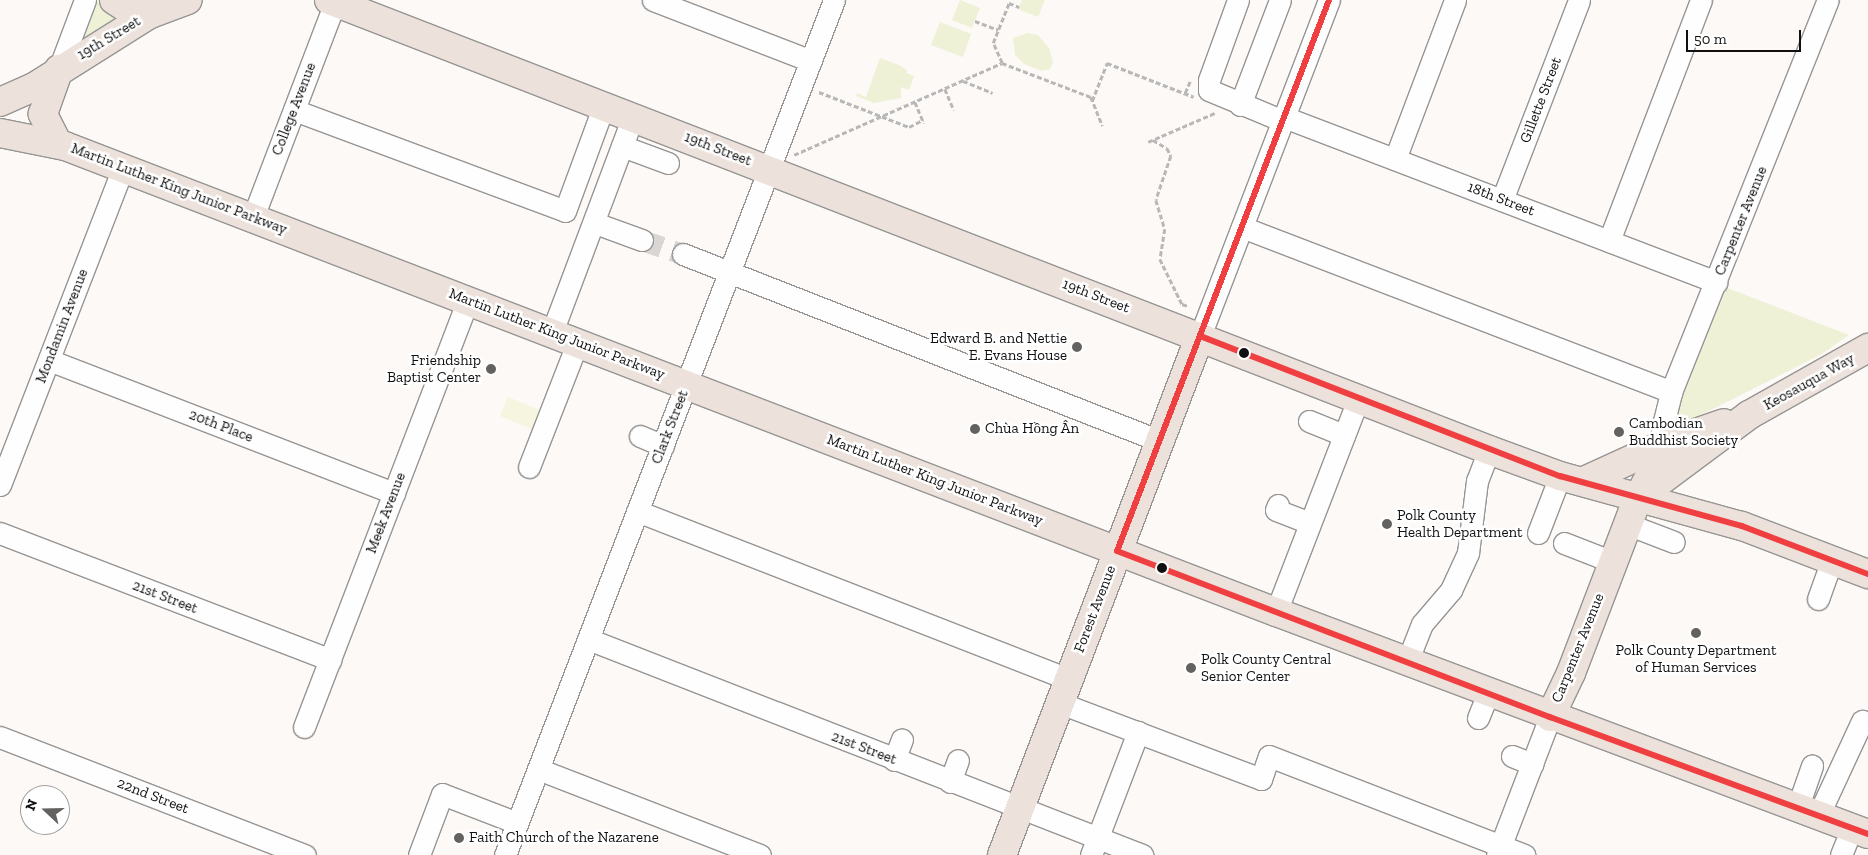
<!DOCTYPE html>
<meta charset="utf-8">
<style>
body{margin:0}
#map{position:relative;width:1868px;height:855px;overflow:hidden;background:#fcf9f6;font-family:"Zilla Slab",serif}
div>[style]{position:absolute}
.green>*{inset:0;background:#eff1d6}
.pitch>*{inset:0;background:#f6f5df}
.minor-tunnel>*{height:21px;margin-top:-10.5px;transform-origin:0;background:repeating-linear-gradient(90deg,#d9d6d4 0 21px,transparent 0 32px)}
.path>*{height:2.5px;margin-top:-1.25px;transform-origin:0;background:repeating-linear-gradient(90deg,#b9b8b8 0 5px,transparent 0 7.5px)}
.roads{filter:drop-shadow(1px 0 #969594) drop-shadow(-1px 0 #969594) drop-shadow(0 1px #969594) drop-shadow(0 -1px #969594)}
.minor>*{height:21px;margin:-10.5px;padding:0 10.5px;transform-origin:10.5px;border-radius:10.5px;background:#fffefe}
.major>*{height:28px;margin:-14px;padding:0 14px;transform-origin:14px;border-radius:14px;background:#ede2db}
.bus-1>*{height:6px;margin:-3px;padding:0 3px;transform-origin:3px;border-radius:3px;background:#ef3f40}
.dots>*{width:14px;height:14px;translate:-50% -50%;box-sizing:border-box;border:2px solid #fff;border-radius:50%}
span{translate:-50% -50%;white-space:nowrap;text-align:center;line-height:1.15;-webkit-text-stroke:5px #fff;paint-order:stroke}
.street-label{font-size:15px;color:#101010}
.poi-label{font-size:15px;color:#101010}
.right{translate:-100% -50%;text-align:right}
.left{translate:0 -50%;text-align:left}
.north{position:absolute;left:20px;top:785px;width:50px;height:50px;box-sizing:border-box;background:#fff;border:1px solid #9f9f9f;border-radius:50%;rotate:291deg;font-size:14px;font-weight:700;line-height:20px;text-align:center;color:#101010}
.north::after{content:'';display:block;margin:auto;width:18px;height:22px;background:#636260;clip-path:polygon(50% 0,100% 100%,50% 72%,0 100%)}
.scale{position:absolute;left:1686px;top:30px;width:115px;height:22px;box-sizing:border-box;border:2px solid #101010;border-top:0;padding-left:6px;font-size:15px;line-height:18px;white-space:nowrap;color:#101010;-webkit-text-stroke:4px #fff;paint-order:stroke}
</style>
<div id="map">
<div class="green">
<i style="clip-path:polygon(90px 0,106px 0,124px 15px,74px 48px)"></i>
<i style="clip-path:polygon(960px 0,980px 8px,972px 28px,952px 20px)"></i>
<i style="clip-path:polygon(1022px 0,1045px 0,1038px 17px,1018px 9px)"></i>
<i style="clip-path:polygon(940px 22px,971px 34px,963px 57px,931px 45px)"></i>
<i style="clip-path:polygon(1028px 33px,1038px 35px,1049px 48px,1053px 62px,1050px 69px,1042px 71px,1024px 64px,1015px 55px,1013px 38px)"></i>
<i style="clip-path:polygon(880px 58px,899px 65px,907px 70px,906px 73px,914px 76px,909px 90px,901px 87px,901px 98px,874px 103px,856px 96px,857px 93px,866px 97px)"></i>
<i style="clip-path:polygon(1725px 287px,1849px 335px,1822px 354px,1693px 419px,1679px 420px,1674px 407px)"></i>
</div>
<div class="pitch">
<i style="clip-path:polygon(508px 397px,540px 410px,532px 429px,500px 416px)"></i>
</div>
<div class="minor-tunnel">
<i style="left:642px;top:240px;width:43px;rotate:18.9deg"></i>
</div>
<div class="path">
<i style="left:975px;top:21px;width:25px;rotate:21deg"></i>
<i style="left:1002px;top:63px;width:22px;rotate:-114deg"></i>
<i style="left:993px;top:43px;width:43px;rotate:-68.2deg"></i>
<i style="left:1009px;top:3px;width:11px;rotate:22deg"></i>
<i style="left:963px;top:81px;width:32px;rotate:22deg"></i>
<i style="left:945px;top:89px;width:23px;rotate:67deg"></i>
<i style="left:819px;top:92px;width:97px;rotate:21.3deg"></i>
<i style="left:909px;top:127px;width:16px;rotate:-27deg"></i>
<i style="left:1185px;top:93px;width:13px;rotate:-67deg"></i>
<i style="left:1092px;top:101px;width:41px;rotate:-68.5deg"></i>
<i style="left:1107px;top:63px;width:93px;rotate:21.3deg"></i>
<i style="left:915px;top:102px;width:23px;rotate:67deg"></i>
<i style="left:1153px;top:140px;width:16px;rotate:30deg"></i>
<i style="left:1167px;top:148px;width:9px;rotate:63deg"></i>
<i style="left:1171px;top:156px;width:46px;rotate:108.8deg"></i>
<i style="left:1156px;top:200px;width:30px;rotate:73deg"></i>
<i style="left:1165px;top:229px;width:30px;rotate:99deg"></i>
<i style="left:1160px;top:259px;width:50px;rotate:63.9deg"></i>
<i style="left:1182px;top:304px;width:6px;rotate:18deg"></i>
<i style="left:1148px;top:142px;width:73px;rotate:-23.4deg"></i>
<i style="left:794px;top:155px;width:227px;rotate:-23.9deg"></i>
<i style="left:1002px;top:63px;width:95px;rotate:20.9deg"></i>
<i style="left:1091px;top:97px;width:31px;rotate:68deg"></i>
</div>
<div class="roads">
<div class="minor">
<i style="left:653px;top:0;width:169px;rotate:21.1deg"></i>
<i style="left:1238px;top:0;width:85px;rotate:109.9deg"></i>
<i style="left:1209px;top:80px;width:10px;rotate:90deg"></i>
<i style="left:1209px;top:90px;width:80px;rotate:22.7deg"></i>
<i style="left:59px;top:69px;width:74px;rotate:-69.4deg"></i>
<i style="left:1240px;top:105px;width:112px;rotate:-69.1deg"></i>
<i style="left:294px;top:110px;width:289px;rotate:20.4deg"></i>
<i style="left:565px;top:211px;width:113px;rotate:-69.8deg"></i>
<i style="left:1284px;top:117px;width:463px;rotate:20.9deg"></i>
<i style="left:622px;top:146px;width:49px;rotate:20.3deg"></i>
<i style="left:1395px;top:159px;width:170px;rotate:-69.3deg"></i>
<i style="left:1502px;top:200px;width:214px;rotate:-68.9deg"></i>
<i style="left:253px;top:217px;width:232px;rotate:-69.1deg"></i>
<i style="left:595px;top:223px;width:50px;rotate:19.9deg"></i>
<i style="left:1242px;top:227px;width:460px;rotate:21deg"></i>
<i style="left:1609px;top:241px;width:258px;rotate:-69.1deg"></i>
<i style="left:683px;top:254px;width:512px;rotate:21.41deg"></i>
<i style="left:552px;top:332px;width:231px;rotate:-69.4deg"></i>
<i style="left:1200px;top:336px;width:360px;rotate:-69deg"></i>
<i style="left:49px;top:360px;width:370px;rotate:21.1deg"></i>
<i style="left:1309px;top:421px;width:38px;rotate:22deg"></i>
<i style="left:640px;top:436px;width:25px;rotate:23deg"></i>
<i style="left:1667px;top:443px;width:15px;rotate:-110deg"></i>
<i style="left:1662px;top:429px;width:38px;rotate:-76deg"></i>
<i style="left:1671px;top:392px;width:422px;rotate:-68.2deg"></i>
<i style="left:529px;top:467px;width:135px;rotate:-68.7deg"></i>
<i style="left:0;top:485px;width:340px;rotate:-68.8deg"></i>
<i style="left:1278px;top:505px;width:5px;rotate:112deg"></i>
<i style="left:1276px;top:510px;width:36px;rotate:21deg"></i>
<i style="left:637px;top:511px;width:464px;rotate:21.3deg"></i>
<i style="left:1627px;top:524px;width:50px;rotate:21deg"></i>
<i style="left:0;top:533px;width:354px;rotate:21deg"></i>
<i style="left:1538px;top:533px;width:61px;rotate:-68.9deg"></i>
<i style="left:1564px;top:543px;width:53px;rotate:21.2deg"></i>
<i style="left:1818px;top:599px;width:41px;rotate:-70.3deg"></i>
<i style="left:1276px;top:612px;width:227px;rotate:-68.9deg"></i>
<i style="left:588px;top:639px;width:595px;rotate:21.3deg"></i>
<i style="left:1407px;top:662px;width:41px;rotate:-68.5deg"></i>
<i style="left:1422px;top:624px;width:45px;rotate:-49.5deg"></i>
<i style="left:1451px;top:590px;width:41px;rotate:-65.3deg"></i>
<i style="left:1468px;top:553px;width:73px;rotate:-82.9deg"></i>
<i style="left:1477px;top:481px;width:33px;rotate:-69deg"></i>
<i style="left:1060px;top:703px;width:215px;rotate:20.7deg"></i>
<i style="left:1261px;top:779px;width:24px;rotate:-71deg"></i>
<i style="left:1269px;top:756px;width:274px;rotate:21.2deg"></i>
<i style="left:1478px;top:718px;width:27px;rotate:-68deg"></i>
<i style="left:304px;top:727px;width:458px;rotate:-69deg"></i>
<i style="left:0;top:737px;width:327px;rotate:21.2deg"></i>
<i style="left:1512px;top:756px;width:22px;rotate:22deg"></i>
<i style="left:894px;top:760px;width:22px;rotate:-69deg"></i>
<i style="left:538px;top:769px;width:238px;rotate:21.2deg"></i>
<i style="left:950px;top:782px;width:23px;rotate:-70deg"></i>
<i style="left:1797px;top:809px;width:46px;rotate:-70.8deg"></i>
<i style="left:1818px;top:816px;width:105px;rotate:-65.1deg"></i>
<i style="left:419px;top:855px;width:65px;rotate:-69.3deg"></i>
<i style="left:442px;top:794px;width:80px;rotate:21.1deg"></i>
<i style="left:505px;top:855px;width:916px;rotate:-68.95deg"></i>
<i style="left:1091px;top:855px;width:132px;rotate:-69.1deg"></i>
<i style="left:1497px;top:855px;width:148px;rotate:-69deg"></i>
<i style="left:1841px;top:855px;width:29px;rotate:-68deg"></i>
</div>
<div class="major">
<i style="left:114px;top:0;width:17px;rotate:33deg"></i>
<i style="left:128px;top:9px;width:23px;rotate:13deg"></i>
<i style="left:329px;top:0;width:1244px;rotate:21.2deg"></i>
<i style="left:1489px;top:450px;width:76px;rotate:20.1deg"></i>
<i style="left:1560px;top:476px;width:189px;rotate:15.4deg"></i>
<i style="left:1742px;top:526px;width:135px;rotate:20.9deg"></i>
<i style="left:0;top:102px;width:37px;rotate:-24deg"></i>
<i style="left:34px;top:87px;width:137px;rotate:-32.2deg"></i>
<i style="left:150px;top:14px;width:40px;rotate:-20.2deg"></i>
<i style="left:0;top:133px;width:66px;rotate:11.3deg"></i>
<i style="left:65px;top:146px;width:1298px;rotate:21.05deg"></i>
<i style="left:1276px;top:612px;width:632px;rotate:20.56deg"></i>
<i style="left:58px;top:144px;width:34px;rotate:-117deg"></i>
<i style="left:43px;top:114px;width:48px;rotate:-70.4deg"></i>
<i style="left:1584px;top:481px;width:91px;rotate:-24.6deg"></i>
<i style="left:1667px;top:443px;width:60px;rotate:-19.3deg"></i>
<i style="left:1639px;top:497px;width:137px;rotate:-36.7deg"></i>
<i style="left:1749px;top:415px;width:137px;rotate:-29.4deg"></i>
<i style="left:1550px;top:717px;width:49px;rotate:-64.5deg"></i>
<i style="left:1571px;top:673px;width:187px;rotate:-69.1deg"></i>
<i style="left:1638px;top:498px;width:62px;rotate:-62.2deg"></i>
<i style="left:1002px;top:855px;width:555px;rotate:-69.12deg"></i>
</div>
</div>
<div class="bus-1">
<i style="left:1329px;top:0;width:590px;rotate:111.04deg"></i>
<i style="left:1117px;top:551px;width:464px;rotate:21deg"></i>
<i style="left:1550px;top:717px;width:339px;rotate:20.2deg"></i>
<i style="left:1200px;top:336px;width:386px;rotate:21.3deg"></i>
<i style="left:1560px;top:476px;width:189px;rotate:15.4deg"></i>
<i style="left:1742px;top:526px;width:135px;rotate:20.9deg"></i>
</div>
<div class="dots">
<i style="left:1077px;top:347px;background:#636260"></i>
<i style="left:1244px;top:353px;background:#101010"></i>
<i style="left:491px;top:369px;background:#636260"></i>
<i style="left:975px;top:429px;background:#636260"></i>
<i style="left:1619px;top:432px;background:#636260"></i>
<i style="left:1387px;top:524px;background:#636260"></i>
<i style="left:1162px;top:568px;background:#101010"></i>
<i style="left:1696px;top:633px;background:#636260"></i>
<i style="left:1191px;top:668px;background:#636260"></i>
<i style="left:459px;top:838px;background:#636260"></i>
</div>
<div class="street-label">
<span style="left:109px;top:38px;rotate:-31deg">19th Street</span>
<span style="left:1541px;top:100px;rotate:-69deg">Gillette Street</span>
<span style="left:294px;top:109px;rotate:-69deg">College Avenue</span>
<span style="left:718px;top:149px;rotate:21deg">19th Street</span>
<span style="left:179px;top:189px;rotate:21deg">Martin Luther King Junior Parkway</span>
<span style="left:1501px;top:199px;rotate:21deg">18th Street</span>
<span style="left:1741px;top:221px;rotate:-68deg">Carpenter Avenue</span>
<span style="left:1096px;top:296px;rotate:21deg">19th Street</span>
<span style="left:62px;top:326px;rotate:-69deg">Mondamin Avenue</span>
<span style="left:557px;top:334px;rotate:21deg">Martin Luther King Junior Parkway</span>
<span style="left:1809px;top:382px;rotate:-29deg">Keosauqua Way</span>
<span style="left:221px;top:426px;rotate:21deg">20th Place</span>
<span style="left:670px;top:427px;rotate:-69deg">Clark Street</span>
<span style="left:935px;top:480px;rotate:21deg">Martin Luther King Junior Parkway</span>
<span style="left:386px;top:513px;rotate:-69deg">Meek Avenue</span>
<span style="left:165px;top:597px;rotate:21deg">21st Street</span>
<span style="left:1095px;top:609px;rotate:-69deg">Forest Avenue</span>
<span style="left:1578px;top:648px;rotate:-68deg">Carpenter Avenue</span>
<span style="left:864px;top:748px;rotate:21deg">21st Street</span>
<span style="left:153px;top:796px;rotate:21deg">22nd Street</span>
</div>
<div class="poi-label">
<span class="right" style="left:1067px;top:347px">Edward B. and Nettie<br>E. Evans House</span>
<span class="right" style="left:481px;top:369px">Friendship<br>Baptist Center</span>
<span class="left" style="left:1629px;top:432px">Cambodian<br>Buddhist Society</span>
<span class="left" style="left:985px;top:429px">Chùa Hồng Ân</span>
<span class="left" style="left:1397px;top:524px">Polk County<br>Health Department</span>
<span style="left:1696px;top:659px">Polk County Department<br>of Human Services</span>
<span class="left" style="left:1201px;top:668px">Polk County Central<br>Senior Center</span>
<span class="left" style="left:469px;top:838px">Faith Church of the Nazarene</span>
</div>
<div class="north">N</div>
<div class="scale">50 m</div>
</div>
